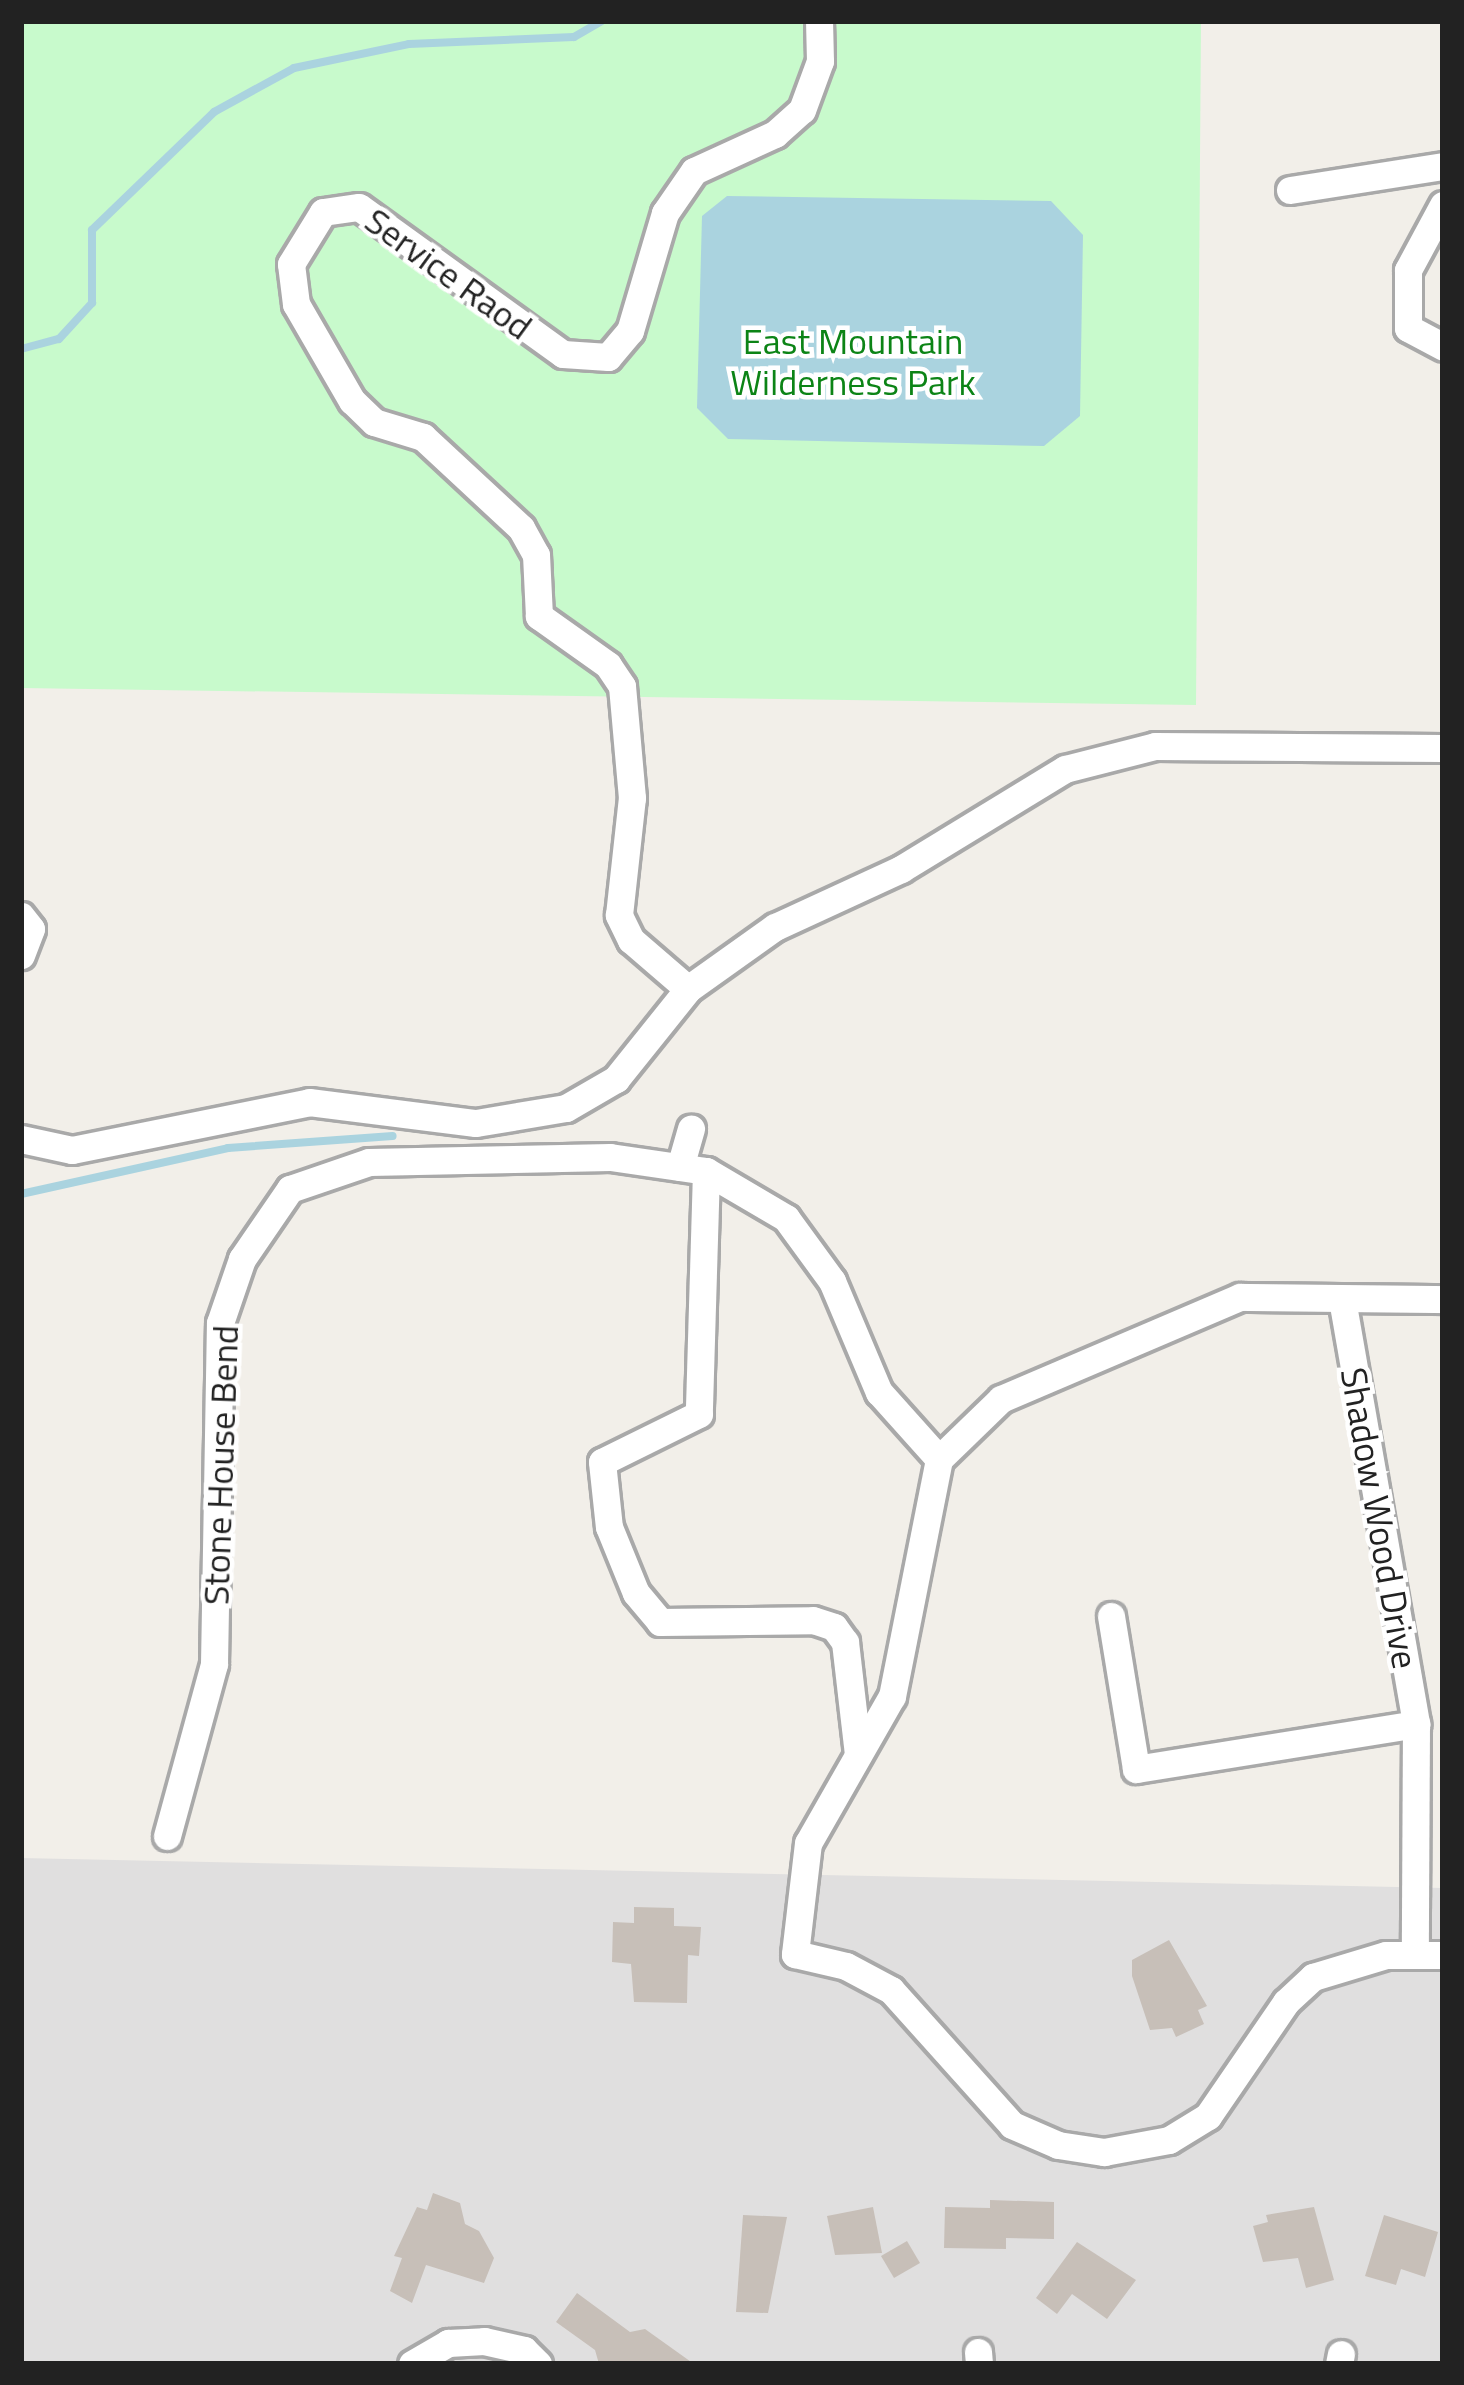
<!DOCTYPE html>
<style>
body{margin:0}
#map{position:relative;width:1464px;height:2385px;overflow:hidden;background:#f2efe9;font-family:"Titillium Web",sans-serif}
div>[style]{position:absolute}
.residential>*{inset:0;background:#e0dfdf}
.park>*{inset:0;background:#c8facc}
.water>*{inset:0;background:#aad3df}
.stream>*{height:8px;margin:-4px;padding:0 4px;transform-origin:4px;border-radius:4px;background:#aad3df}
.building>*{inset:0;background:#c7bfb8}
.roads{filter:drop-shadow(3px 0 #a9a9a9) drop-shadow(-3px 0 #a9a9a9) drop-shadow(0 3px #a9a9a9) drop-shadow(0 -3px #a9a9a9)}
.minor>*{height:27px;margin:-13.5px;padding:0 13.5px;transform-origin:13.5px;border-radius:13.5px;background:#fff}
span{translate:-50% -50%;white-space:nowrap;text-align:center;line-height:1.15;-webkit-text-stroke:9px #fff;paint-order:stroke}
.street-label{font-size:36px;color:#222}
.park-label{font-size:36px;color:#0c8416}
.frame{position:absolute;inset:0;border:24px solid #222;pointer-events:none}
</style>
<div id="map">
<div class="residential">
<i style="clip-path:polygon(21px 1858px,1443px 1888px,1443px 2364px,21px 2364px)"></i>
</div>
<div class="park">
<i style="clip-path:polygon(21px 21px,1201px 21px,1196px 705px,21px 688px)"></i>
</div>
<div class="water">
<i style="clip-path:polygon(727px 196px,1051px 201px,1083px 235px,1080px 416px,1044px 446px,728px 439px,697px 408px,702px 216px)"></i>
</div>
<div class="stream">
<i style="left:21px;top:349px;width:39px;rotate:-15deg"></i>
<i style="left:59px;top:339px;width:49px;rotate:-47.5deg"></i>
<i style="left:92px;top:303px;width:73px;rotate:-90deg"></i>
<i style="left:92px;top:230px;width:170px;rotate:-44deg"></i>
<i style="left:214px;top:112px;width:91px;rotate:-28.8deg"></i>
<i style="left:294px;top:68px;width:117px;rotate:-11.8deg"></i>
<i style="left:409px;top:44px;width:165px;rotate:-2.4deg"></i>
<i style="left:574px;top:37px;width:32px;rotate:-30deg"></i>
<i style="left:21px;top:1194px;width:212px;rotate:-12.5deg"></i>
<i style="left:228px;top:1148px;width:165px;rotate:-4.2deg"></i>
</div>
<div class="building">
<i style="clip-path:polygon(634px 1907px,674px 1908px,674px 1926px,701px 1927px,699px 1956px,688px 1955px,687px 2003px,634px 2002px,631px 1964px,612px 1962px,613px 1922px,634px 1923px)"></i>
<i style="clip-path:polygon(1169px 1940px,1207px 2006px,1198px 2010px,1204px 2024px,1176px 2037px,1172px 2028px,1150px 2030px,1132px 1976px,1132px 1960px)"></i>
<i style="clip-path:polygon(433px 2193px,460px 2203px,465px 2224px,479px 2231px,494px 2258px,484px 2283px,426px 2265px,412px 2303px,390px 2291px,402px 2258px,394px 2256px,417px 2207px,427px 2210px)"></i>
<i style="clip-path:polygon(990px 2200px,1054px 2202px,1054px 2239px,1006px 2238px,1006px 2249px,944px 2248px,945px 2207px,990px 2208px)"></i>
<i style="clip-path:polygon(873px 2207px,882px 2253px,835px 2255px,827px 2216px)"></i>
<i style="clip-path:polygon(1314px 2207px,1334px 2280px,1306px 2288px,1298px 2258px,1263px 2262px,1253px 2226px,1268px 2222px,1266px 2215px)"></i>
<i style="clip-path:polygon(743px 2215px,787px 2217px,768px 2313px,736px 2312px)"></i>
<i style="clip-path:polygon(1384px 2215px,1438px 2232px,1425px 2277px,1401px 2269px,1396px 2285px,1365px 2276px)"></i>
<i style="clip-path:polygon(907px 2241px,920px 2263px,894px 2278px,881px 2256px)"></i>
<i style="clip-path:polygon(1077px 2242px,1136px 2280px,1107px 2319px,1072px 2294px,1057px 2314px,1036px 2298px)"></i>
<i style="clip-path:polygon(577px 2293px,630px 2332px,645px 2329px,694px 2364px,599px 2364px,595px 2350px,556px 2322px)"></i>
</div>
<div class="roads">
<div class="minor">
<i style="left:1290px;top:190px;width:155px;rotate:-8.9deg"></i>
<i style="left:1443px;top:205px;width:74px;rotate:118.3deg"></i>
<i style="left:1408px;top:270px;width:58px;rotate:90deg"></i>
<i style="left:1408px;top:328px;width:40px;rotate:28deg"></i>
<i style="left:21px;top:916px;width:16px;rotate:52deg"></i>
<i style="left:31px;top:929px;width:28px;rotate:111deg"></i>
<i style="left:688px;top:989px;width:75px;rotate:-139.3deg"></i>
<i style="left:631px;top:940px;width:28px;rotate:-116deg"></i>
<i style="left:619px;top:915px;width:118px;rotate:-83.7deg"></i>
<i style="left:632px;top:798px;width:112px;rotate:-95.1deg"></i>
<i style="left:622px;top:686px;width:25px;rotate:-124deg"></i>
<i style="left:608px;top:665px;width:85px;rotate:-144.6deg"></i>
<i style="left:539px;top:616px;width:61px;rotate:-92.8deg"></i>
<i style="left:536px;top:555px;width:31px;rotate:-119deg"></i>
<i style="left:521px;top:528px;width:134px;rotate:-137.1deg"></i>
<i style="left:423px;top:437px;width:51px;rotate:-163deg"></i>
<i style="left:374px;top:422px;width:30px;rotate:-136deg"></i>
<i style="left:352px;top:401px;width:112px;rotate:-120deg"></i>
<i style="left:296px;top:304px;width:40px;rotate:-97.1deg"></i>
<i style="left:291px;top:264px;width:61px;rotate:-58.4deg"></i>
<i style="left:323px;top:212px;width:36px;rotate:-8deg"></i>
<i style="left:359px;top:207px;width:251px;rotate:35.8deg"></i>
<i style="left:563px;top:354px;width:45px;rotate:3.8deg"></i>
<i style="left:608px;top:357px;width:34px;rotate:-50deg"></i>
<i style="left:630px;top:331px;width:123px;rotate:-73.5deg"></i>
<i style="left:665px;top:213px;width:51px;rotate:-55.4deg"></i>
<i style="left:694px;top:171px;width:89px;rotate:-24.6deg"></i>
<i style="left:775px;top:134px;width:36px;rotate:-42deg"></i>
<i style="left:802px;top:110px;width:52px;rotate:-69.8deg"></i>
<i style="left:820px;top:61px;width:40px;rotate:-91.4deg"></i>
<i style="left:21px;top:1139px;width:52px;rotate:12.2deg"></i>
<i style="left:72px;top:1150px;width:242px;rotate:-11.4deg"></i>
<i style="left:309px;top:1102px;width:168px;rotate:7.2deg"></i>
<i style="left:476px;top:1123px;width:91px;rotate:-9.5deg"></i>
<i style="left:566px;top:1108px;width:58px;rotate:-30.1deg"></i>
<i style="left:616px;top:1079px;width:115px;rotate:-51.3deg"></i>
<i style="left:688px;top:989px;width:107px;rotate:-35.5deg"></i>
<i style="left:775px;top:927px;width:139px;rotate:-24.7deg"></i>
<i style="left:901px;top:869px;width:192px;rotate:-31.4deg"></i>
<i style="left:1065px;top:769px;width:93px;rotate:-14.3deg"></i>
<i style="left:1155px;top:746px;width:288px;rotate:0.4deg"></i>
<i style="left:680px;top:1167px;width:40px;rotate:-74deg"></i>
<i style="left:706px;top:1171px;width:243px;rotate:91.7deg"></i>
<i style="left:699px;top:1414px;width:108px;rotate:153.7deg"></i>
<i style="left:602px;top:1462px;width:65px;rotate:83.9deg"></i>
<i style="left:609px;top:1527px;width:71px;rotate:67.8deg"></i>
<i style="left:636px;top:1593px;width:38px;rotate:50deg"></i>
<i style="left:660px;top:1622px;width:153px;rotate:-0.7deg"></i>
<i style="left:813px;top:1620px;width:22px;rotate:18deg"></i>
<i style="left:834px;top:1627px;width:19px;rotate:54deg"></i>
<i style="left:845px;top:1642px;width:113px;rotate:83.4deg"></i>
<i style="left:1342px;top:1299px;width:431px;rotate:80.1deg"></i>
<i style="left:1416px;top:1724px;width:229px;rotate:90.3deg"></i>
<i style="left:1443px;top:1299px;width:203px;rotate:-179.4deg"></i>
<i style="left:1240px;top:1297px;width:260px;rotate:156.9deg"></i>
<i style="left:1001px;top:1399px;width:86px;rotate:135.9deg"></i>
<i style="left:939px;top:1459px;width:242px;rotate:101.2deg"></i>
<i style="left:892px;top:1696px;width:169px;rotate:119.7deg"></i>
<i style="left:808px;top:1843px;width:112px;rotate:96.7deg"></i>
<i style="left:795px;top:1954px;width:52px;rotate:13.2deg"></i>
<i style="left:846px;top:1966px;width:51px;rotate:28.1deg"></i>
<i style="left:891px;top:1990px;width:181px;rotate:48.1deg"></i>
<i style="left:1012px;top:2125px;width:50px;rotate:23.5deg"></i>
<i style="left:1058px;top:2145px;width:47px;rotate:8.7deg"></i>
<i style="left:1104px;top:2152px;width:66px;rotate:-10.5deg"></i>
<i style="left:1169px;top:2140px;width:46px;rotate:-31.6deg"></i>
<i style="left:1208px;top:2116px;width:138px;rotate:-55.6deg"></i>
<i style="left:1286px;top:2002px;width:37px;rotate:-43deg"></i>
<i style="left:1313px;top:1977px;width:76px;rotate:-16.8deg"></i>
<i style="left:1386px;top:1955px;width:57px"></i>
<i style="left:1111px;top:1616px;width:155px;rotate:80.7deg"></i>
<i style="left:1136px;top:1769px;width:284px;rotate:-9.1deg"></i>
<i style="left:167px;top:1836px;width:178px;rotate:-74.7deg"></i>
<i style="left:214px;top:1664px;width:341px;rotate:-89deg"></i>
<i style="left:220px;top:1323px;width:68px;rotate:-71deg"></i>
<i style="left:242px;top:1259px;width:85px;rotate:-55.6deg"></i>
<i style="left:290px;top:1189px;width:83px;rotate:-18.9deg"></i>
<i style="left:369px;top:1162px;width:241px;rotate:-1.2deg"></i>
<i style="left:610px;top:1157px;width:97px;rotate:8.3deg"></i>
<i style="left:706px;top:1171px;width:93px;rotate:30.4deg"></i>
<i style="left:786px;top:1218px;width:78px;rotate:53.9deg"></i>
<i style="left:832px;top:1281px;width:121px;rotate:67.1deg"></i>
<i style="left:879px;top:1392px;width:90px;rotate:48.2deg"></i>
<i style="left:978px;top:2352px;width:12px;rotate:85deg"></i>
<i style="left:412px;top:2364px;width:42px;rotate:-30.3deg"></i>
<i style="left:448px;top:2343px;width:36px;rotate:-3deg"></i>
<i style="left:484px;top:2341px;width:41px;rotate:12.7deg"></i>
<i style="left:524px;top:2350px;width:20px;rotate:45deg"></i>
<i style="left:1339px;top:2364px;width:10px;rotate:-79deg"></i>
</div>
</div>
<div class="street-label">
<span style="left:449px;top:273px;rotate:36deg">Service Raod</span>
<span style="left:220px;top:1465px;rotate:-88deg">Stone House Bend</span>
<span style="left:1380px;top:1518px;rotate:80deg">Shadow Wood Drive</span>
</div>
<div class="park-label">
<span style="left:853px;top:361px">East Mountain<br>Wilderness Park</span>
</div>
<div class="frame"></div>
</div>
